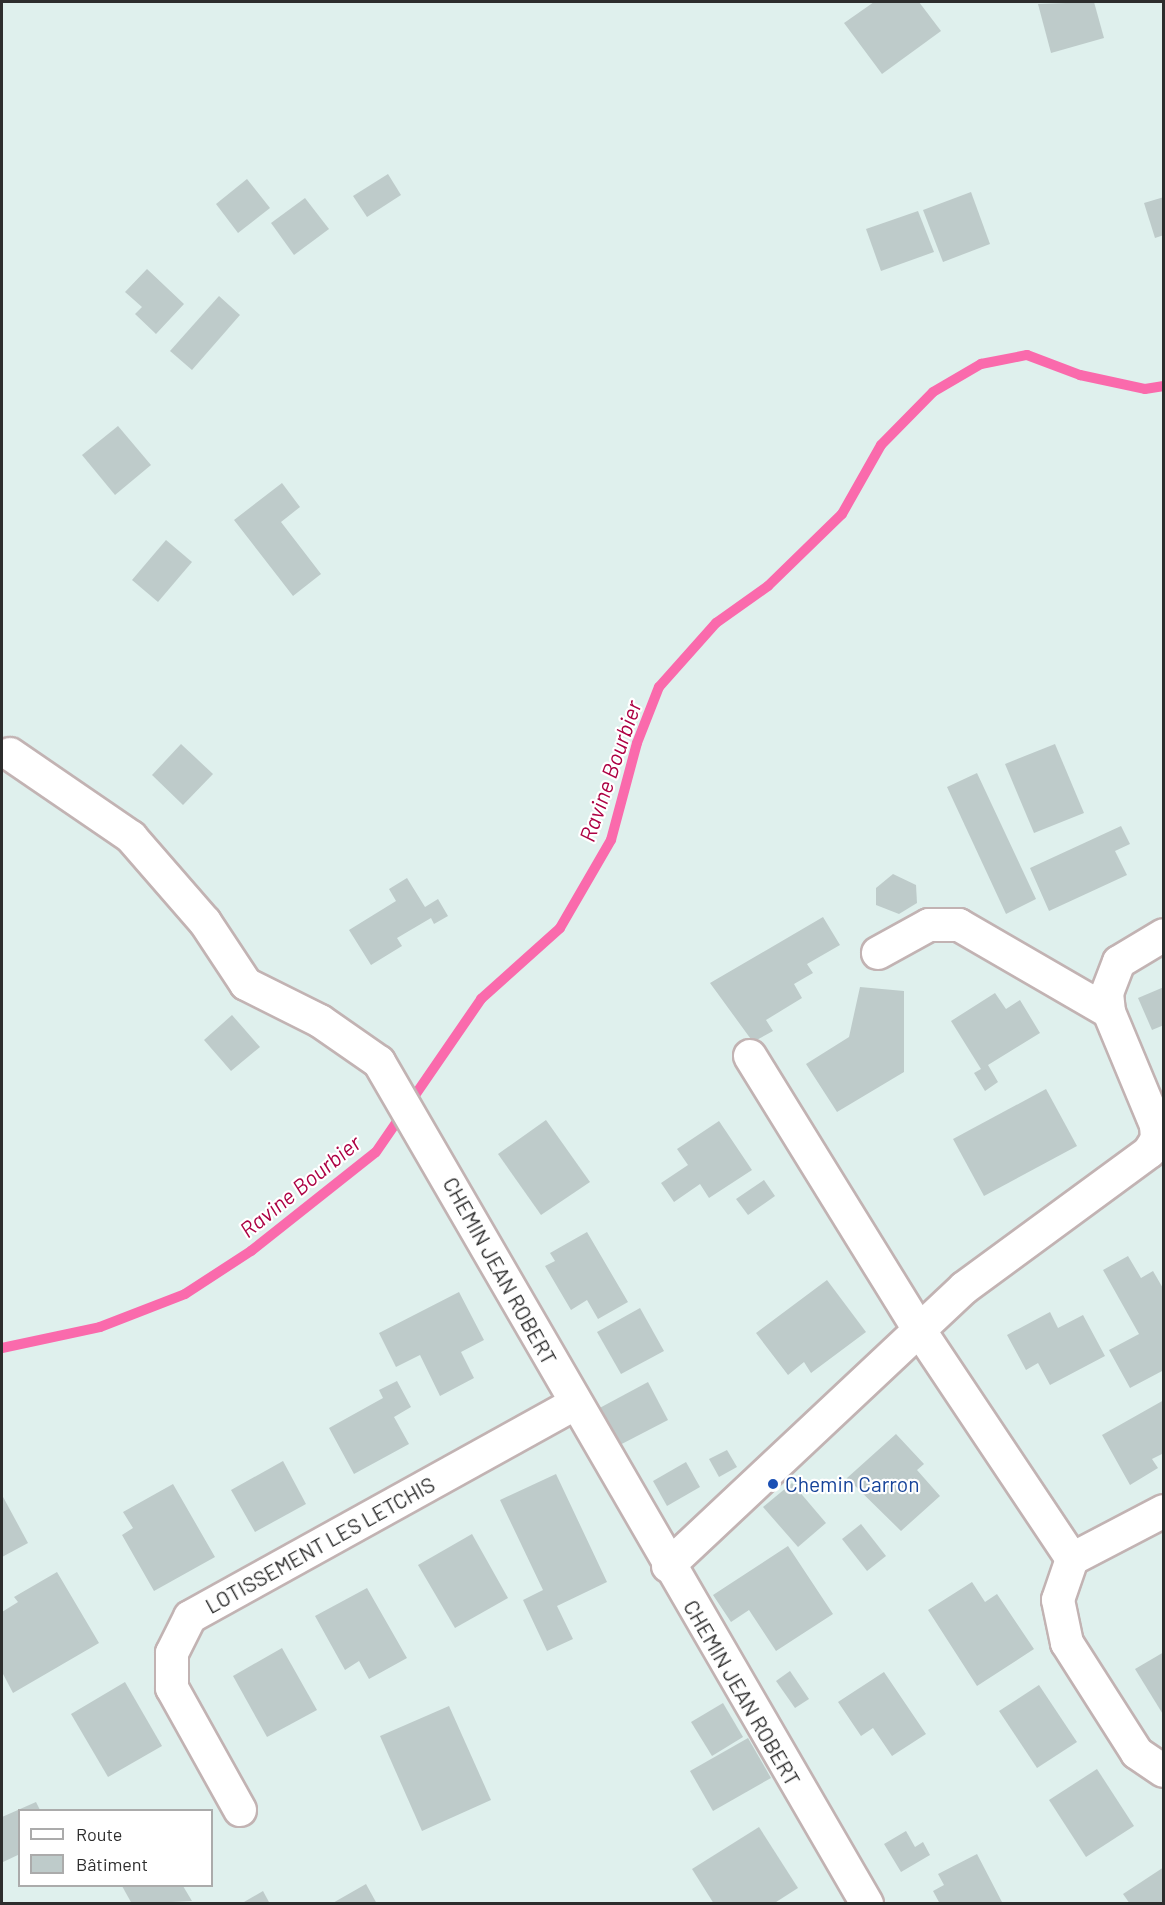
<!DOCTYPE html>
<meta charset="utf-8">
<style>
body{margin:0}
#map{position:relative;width:1165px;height:1905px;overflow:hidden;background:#dff0ed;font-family:Barlow,sans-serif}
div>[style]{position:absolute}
.stream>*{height:10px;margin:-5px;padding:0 5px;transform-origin:5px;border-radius:5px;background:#fa6aac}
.building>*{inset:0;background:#becbca}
.roads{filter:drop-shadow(2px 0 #c2b3b3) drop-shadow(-2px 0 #c2b3b3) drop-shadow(0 2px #c2b3b3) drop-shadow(0 -2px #c2b3b3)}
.minor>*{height:32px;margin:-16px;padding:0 16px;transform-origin:16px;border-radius:16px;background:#fff}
.dots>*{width:16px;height:16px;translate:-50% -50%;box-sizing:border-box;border:3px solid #fff;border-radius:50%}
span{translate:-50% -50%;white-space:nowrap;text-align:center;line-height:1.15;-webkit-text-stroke:4.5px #fff;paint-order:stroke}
.street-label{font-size:21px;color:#2d2d2d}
.transit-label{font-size:21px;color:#164399}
.left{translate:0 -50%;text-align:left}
.water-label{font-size:22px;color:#ad0143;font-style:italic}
.frame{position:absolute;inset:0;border:3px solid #2d2d2d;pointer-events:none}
.legend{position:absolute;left:18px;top:1809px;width:195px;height:78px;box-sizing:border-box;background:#fff;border:2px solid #ababab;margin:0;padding:8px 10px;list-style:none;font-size:18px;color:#2d2d2d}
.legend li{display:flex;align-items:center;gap:12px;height:30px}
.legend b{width:30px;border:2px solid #ababab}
</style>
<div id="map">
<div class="stream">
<i style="left:2px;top:1348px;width:100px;rotate:-12.1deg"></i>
<i style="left:100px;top:1327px;width:91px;rotate:-21.2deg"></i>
<i style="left:185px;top:1294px;width:79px;rotate:-33.1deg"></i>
<i style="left:251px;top:1251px;width:159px;rotate:-38.4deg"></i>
<i style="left:376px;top:1152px;width:186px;rotate:-55.5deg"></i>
<i style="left:481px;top:999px;width:106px;rotate:-41.9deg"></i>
<i style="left:560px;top:928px;width:102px;rotate:-59.9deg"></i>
<i style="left:611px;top:840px;width:100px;rotate:-75deg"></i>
<i style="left:637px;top:743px;width:60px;rotate:-68.6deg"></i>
<i style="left:659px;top:687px;width:86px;rotate:-48.3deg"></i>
<i style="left:716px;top:623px;width:64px;rotate:-35.4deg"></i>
<i style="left:768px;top:586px;width:103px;rotate:-44.2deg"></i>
<i style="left:842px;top:514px;width:79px;rotate:-60.5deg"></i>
<i style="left:881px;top:445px;width:74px;rotate:-45.5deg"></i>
<i style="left:933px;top:392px;width:56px;rotate:-30.3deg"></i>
<i style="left:981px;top:364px;width:47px;rotate:-11.1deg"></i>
<i style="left:1027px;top:355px;width:57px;rotate:20.7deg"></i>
<i style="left:1080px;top:375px;width:66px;rotate:12.2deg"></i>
<i style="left:1145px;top:389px;width:19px;rotate:-9deg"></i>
</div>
<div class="building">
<i style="clip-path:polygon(874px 2px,919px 2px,941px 31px,882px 74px,844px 23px)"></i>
<i style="clip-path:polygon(1094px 2px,1104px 38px,1051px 53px,1038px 4px)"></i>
<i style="clip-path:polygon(388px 174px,401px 195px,367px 217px,353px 196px)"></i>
<i style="clip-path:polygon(247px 179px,270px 208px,238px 233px,216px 204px)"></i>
<i style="clip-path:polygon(971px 192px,990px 244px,943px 262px,923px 210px)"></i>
<i style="clip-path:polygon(1164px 197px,1164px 235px,1155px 238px,1144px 203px)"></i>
<i style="clip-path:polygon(305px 198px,329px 229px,294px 255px,271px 223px)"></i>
<i style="clip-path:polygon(918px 211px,934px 252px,881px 271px,866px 229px)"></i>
<i style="clip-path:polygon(147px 269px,184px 304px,156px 334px,135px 314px,142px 307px,125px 292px)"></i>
<i style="clip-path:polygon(219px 296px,240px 315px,192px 370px,170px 351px)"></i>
<i style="clip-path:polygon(118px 426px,151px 465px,115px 495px,82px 455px)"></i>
<i style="clip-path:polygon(282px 483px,300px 507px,281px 522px,321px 574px,293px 596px,234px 520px)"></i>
<i style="clip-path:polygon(166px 540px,192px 562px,158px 602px,132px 580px)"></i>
<i style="clip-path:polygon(181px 744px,213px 774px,183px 805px,152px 775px)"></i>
<i style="clip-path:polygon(1055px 744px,1084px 813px,1034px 833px,1005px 764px)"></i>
<i style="clip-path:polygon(977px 773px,1036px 899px,1006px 914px,947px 787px)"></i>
<i style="clip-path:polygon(1121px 826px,1130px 844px,1115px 851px,1127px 875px,1049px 911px,1030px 868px)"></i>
<i style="clip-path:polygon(893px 874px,916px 885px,917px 903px,899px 914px,876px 905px,876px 888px)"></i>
<i style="clip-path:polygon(407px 878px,425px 907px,438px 899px,448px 916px,434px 924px,431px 918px,397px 938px,402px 946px,371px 965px,349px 930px,396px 901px,389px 889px)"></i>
<i style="clip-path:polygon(823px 917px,840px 945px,807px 964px,813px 973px,794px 984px,802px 998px,766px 1020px,773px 1031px,753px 1042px,710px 983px)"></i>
<i style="clip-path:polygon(860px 987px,904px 991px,904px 1072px,837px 1112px,806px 1064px,849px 1037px)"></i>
<i style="clip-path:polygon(1164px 987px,1164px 1025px,1152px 1030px,1138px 998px)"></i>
<i style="clip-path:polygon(995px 993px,1006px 1009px,1020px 1000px,1040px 1033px,988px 1065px,998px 1082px,985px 1091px,974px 1073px,981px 1069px,951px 1021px)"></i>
<i style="clip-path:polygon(232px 1015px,260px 1047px,231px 1071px,204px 1040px)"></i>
<i style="clip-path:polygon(1046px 1089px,1077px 1146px,984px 1196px,953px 1139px)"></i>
<i style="clip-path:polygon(546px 1120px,590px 1182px,541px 1215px,498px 1154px)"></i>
<i style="clip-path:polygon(719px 1121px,752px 1170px,709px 1198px,700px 1184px,674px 1202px,661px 1183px,688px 1165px,677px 1149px)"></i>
<i style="clip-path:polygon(764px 1180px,775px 1196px,748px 1215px,736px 1199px)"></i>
<i style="clip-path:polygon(587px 1232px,628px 1302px,598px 1319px,587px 1300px,571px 1310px,545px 1266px,555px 1261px,550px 1253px)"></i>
<i style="clip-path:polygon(1128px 1256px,1141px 1278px,1153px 1271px,1164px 1290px,1164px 1370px,1130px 1388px,1109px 1350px,1139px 1334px,1103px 1270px)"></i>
<i style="clip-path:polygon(827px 1280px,866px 1332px,811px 1373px,804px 1362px,788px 1375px,756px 1333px)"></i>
<i style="clip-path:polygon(459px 1292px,484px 1340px,461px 1352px,474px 1378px,440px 1396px,420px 1355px,396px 1367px,379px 1333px)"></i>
<i style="clip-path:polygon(640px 1308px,664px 1351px,621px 1374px,597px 1332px)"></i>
<i style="clip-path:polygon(1050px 1312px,1058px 1328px,1083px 1315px,1105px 1356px,1050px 1385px,1038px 1363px,1026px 1370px,1007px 1335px)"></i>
<i style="clip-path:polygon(397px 1381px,411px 1407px,394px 1417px,409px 1444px,354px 1474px,329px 1428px,383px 1398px,379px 1390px)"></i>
<i style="clip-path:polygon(648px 1382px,668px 1420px,614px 1448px,594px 1411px)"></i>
<i style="clip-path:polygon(1164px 1400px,1164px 1453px,1152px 1459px,1158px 1468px,1130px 1485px,1102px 1435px)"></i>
<i style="clip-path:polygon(896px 1434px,924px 1464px,917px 1470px,940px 1496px,901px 1531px,847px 1478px)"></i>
<i style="clip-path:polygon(727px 1450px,737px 1467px,719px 1477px,709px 1459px)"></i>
<i style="clip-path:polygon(283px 1461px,306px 1504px,255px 1532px,231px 1490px)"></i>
<i style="clip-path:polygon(686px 1462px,700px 1487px,667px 1506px,653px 1481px)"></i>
<i style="clip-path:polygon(556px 1474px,607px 1582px,557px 1606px,573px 1639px,547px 1651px,523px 1600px,543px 1590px,500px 1500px)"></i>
<i style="clip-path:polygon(792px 1483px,826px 1523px,798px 1547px,763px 1507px)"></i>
<i style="clip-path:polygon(173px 1484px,215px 1557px,154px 1591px,122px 1535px,133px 1528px,123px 1512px)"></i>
<i style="clip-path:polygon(2px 1495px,28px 1543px,2px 1557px)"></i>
<i style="clip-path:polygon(861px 1524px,886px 1556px,867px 1571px,842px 1539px)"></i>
<i style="clip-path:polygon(472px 1534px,508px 1598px,455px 1628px,418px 1565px)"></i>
<i style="clip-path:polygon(788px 1546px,833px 1614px,776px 1651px,749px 1610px,731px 1622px,713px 1595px)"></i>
<i style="clip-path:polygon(57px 1572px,99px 1643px,13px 1693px,2px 1672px,2px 1612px,18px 1602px,14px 1597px)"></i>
<i style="clip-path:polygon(972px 1582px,985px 1602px,997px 1594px,1034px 1649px,977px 1686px,928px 1610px)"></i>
<i style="clip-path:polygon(367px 1588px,407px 1658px,369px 1679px,359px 1661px,345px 1670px,315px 1616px)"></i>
<i style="clip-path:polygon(282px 1648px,317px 1710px,267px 1737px,233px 1676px)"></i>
<i style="clip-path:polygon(1164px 1652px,1164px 1716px,1135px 1669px)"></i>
<i style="clip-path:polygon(790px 1671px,809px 1699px,795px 1708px,776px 1681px)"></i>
<i style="clip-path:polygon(884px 1672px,926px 1734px,892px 1756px,873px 1728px,861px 1736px,838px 1702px)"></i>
<i style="clip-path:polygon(125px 1682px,162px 1746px,108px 1777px,71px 1714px)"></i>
<i style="clip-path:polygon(1039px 1685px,1077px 1742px,1037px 1768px,999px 1711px)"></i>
<i style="clip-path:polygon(723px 1703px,743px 1737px,712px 1756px,691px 1722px)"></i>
<i style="clip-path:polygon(449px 1706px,491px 1800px,422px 1831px,380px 1736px)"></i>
<i style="clip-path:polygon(748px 1738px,771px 1778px,713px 1811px,690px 1771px)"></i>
<i style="clip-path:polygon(1097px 1769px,1134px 1826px,1086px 1857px,1049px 1800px)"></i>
<i style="clip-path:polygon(36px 1802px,40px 1810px,20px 1810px,20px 1854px,3px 1862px,2px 1817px)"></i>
<i style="clip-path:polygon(759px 1827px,798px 1888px,773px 1904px,714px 1904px,692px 1869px)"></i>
<i style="clip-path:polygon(906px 1831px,915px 1847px,923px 1842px,930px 1855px,901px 1872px,884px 1844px)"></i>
<i style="clip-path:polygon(977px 1854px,1003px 1904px,940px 1904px,933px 1891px,944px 1885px,938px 1874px)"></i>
<i style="clip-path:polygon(1164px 1867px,1164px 1904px,1130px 1904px,1123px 1894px)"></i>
<i style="clip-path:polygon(366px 1884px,377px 1904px,331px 1904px)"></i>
<i style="clip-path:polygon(122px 1886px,183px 1886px,192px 1901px,132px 1904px)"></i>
<i style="clip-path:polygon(263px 1891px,270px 1904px,245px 1904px,244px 1902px)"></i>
</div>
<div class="roads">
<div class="minor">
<i style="left:10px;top:754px;width:147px;rotate:34.4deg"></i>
<i style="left:131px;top:837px;width:113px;rotate:49deg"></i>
<i style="left:205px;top:922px;width:74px;rotate:56.5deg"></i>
<i style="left:246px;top:984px;width:83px;rotate:26.6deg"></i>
<i style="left:320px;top:1021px;width:72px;rotate:34.8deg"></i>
<i style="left:379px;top:1062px;width:973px;rotate:59.9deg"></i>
<i style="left:878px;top:953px;width:58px;rotate:-28.8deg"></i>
<i style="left:929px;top:925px;width:30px"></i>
<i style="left:959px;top:925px;width:173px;rotate:30.1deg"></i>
<i style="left:750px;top:1056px;width:323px;rotate:58.3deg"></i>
<i style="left:920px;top:1331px;width:274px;rotate:56.3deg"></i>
<i style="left:1164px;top:1511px;width:104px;rotate:152.4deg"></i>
<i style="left:1072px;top:1559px;width:43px;rotate:108.9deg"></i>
<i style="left:1058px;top:1600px;width:44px;rotate:78.2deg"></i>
<i style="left:1067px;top:1643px;width:130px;rotate:57.5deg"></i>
<i style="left:1137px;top:1753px;width:32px;rotate:34deg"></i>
<i style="left:668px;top:1566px;width:406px;rotate:-43.2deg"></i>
<i style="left:964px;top:1288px;width:230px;rotate:-36.3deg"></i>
<i style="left:1149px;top:1152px;width:15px;rotate:-58deg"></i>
<i style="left:1157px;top:1139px;width:14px;rotate:-94deg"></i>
<i style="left:1156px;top:1125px;width:122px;rotate:-112.6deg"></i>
<i style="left:1109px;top:1012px;width:19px;rotate:-96deg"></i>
<i style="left:1107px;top:993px;width:33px;rotate:-69deg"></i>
<i style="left:1119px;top:962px;width:52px;rotate:-31deg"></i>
<i style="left:240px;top:1810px;width:140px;rotate:-119.1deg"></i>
<i style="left:172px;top:1688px;width:35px;rotate:-90deg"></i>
<i style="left:172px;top:1653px;width:40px;rotate:-63.4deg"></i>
<i style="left:190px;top:1617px;width:440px;rotate:-29deg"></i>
</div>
</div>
<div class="dots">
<i style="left:773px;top:1484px;background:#1a4fb4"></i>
</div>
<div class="street-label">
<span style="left:500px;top:1271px;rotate:61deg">CHEMIN JEAN ROBERT</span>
<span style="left:320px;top:1545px;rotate:-29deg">LOTISSEMENT LES LETCHIS</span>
<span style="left:742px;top:1693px;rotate:60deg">CHEMIN JEAN ROBERT</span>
</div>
<div class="transit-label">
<span class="left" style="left:785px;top:1484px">Chemin Carron</span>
</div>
<div class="water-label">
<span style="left:610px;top:771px;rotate:-71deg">Ravine Bourbier</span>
<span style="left:300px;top:1186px;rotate:-39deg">Ravine Bourbier</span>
</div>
<div class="frame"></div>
<ul class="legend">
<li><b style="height:8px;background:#fff"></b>Route</li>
<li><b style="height:16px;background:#becbca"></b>Bâtiment</li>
</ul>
</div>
